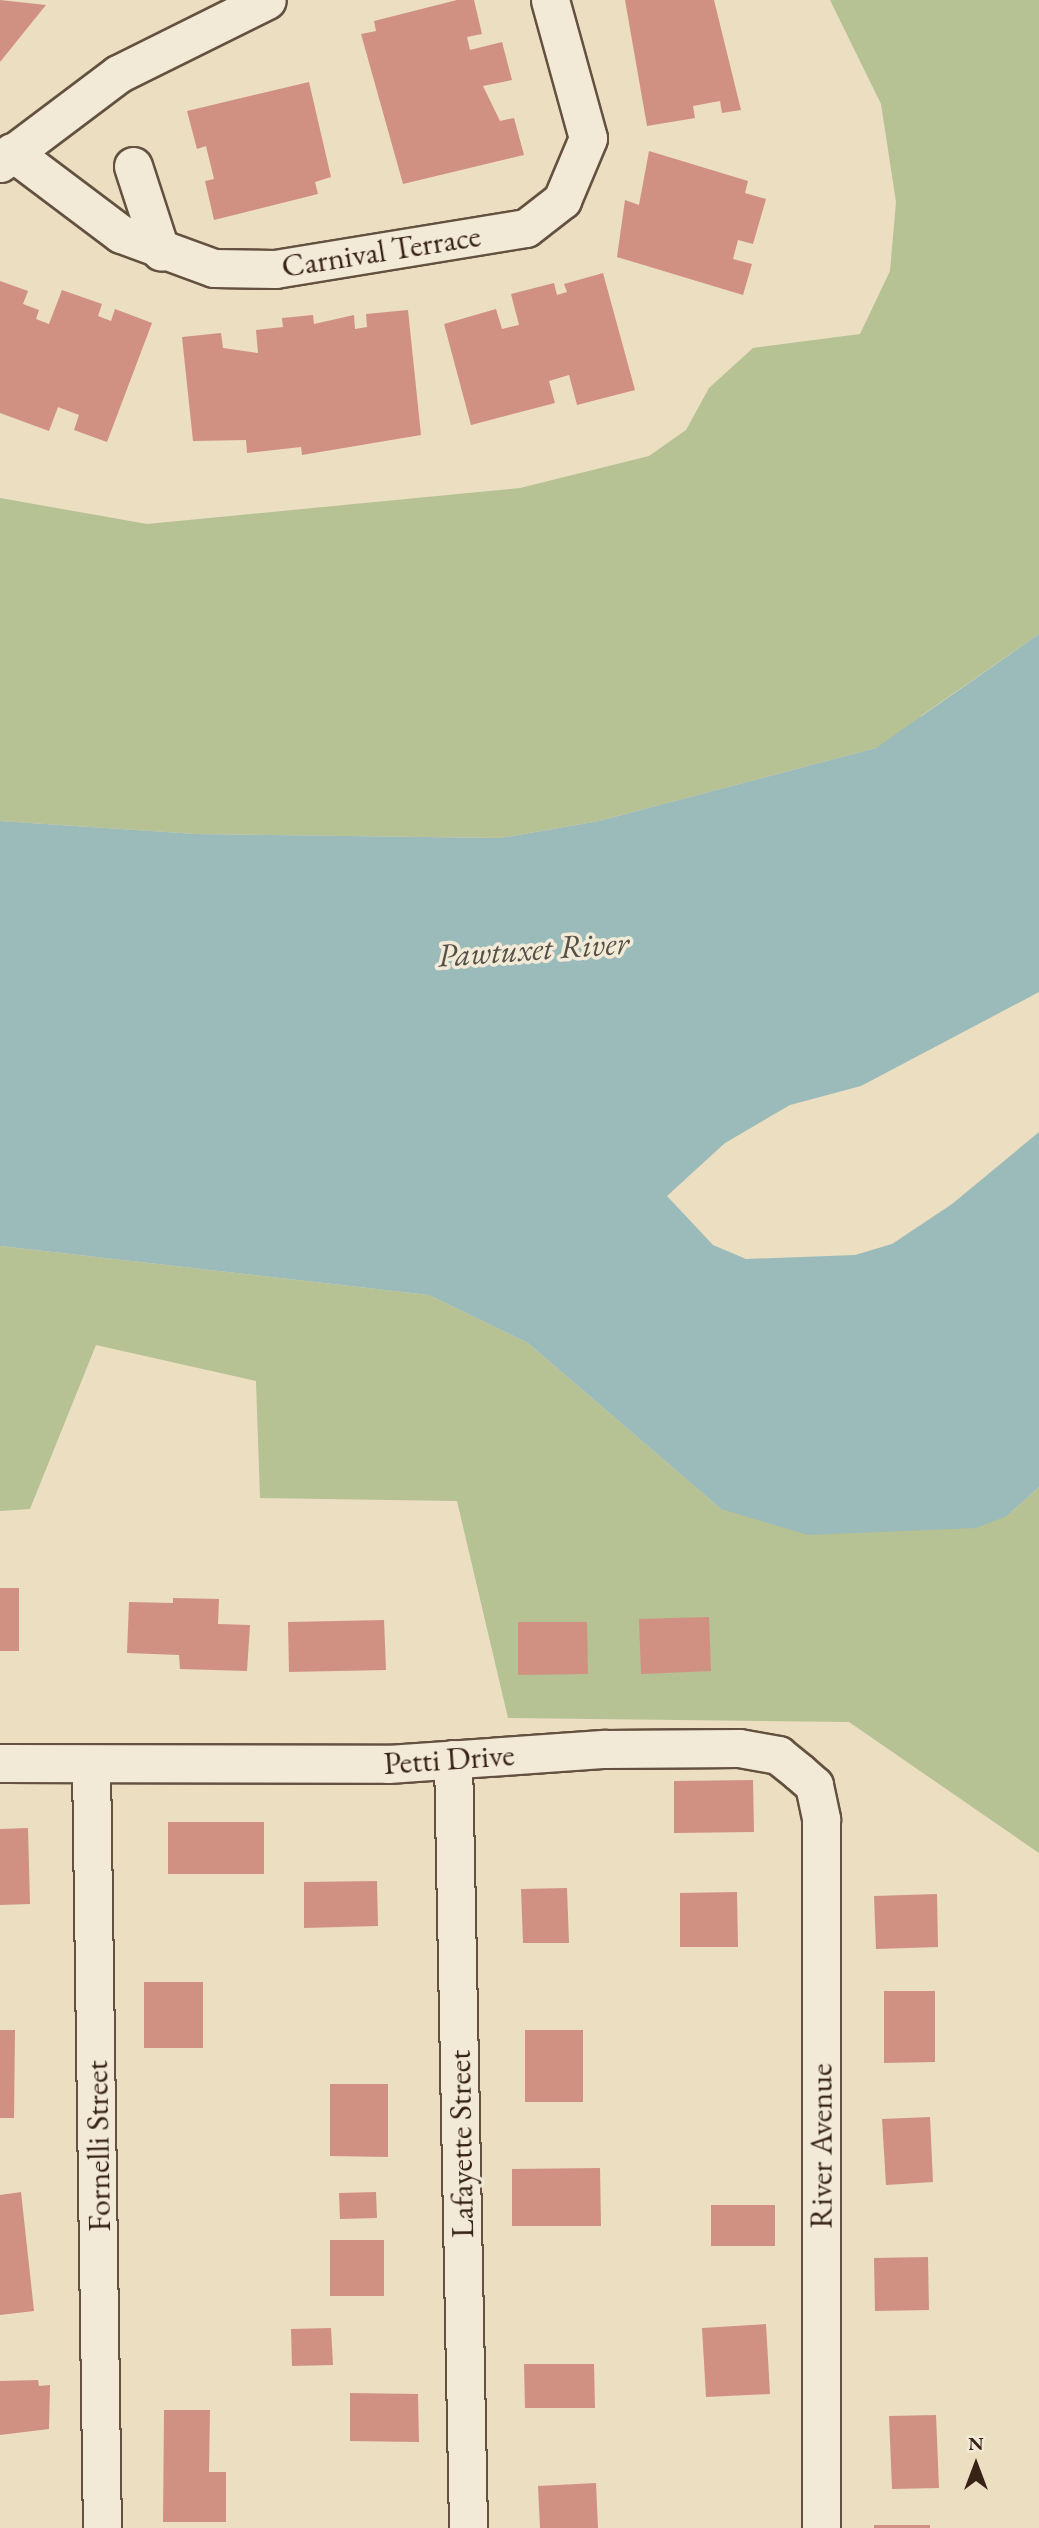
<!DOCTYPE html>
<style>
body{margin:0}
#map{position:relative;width:1039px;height:2528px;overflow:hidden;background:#ebdec1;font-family:"EB Garamond",serif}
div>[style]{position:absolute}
.green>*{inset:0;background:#b6c194}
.water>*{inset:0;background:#9bbbba}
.building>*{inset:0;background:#d09183}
.roads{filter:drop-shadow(2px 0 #645140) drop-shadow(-2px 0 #645140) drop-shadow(0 2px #645140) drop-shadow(0 -2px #645140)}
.street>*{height:37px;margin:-18.5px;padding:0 18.5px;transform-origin:18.5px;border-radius:18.5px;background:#f2ead7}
span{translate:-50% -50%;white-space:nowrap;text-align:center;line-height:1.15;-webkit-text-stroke:7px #f2ead7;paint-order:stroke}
.street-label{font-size:32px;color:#372215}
.water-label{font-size:33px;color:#555047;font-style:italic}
.north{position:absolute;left:941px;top:2430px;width:70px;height:70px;-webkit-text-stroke:5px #f2ead7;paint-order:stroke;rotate:0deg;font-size:19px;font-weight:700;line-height:28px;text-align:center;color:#372215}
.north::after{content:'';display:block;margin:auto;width:24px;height:32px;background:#372215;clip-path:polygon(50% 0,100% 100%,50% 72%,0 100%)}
</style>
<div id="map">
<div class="green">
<i style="clip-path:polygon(830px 0,1039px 0,1039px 634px,921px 716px,916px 726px,876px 748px,599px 821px,500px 838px,196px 834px,0 821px,0 498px,147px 524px,520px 488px,649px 456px,686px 430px,709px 388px,753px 348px,860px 334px,890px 271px,896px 202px,881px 104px)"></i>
<i style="clip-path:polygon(0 1246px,429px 1295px,528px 1343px,721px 1509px,1007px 1516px,1039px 1487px,1039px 1853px,849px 1722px,508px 1718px,457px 1501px,260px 1498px,256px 1381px,96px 1345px,30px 1509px,0 1511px)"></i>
</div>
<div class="water">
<i style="clip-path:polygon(1039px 634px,1039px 992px,861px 1086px,790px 1105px,725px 1143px,667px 1196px,713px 1245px,746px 1259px,855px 1255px,892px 1244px,952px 1204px,1039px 1132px,1039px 1487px,1007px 1516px,976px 1528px,808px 1535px,721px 1509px,528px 1343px,429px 1295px,0 1246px,0 821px,196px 834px,500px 838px,599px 821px,876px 748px)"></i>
</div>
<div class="building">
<i style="clip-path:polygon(0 0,46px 5px,0 62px)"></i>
<i style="clip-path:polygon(457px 0,474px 0,482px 34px,467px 37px,470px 50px,502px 42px,512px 80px,483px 86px,500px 121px,514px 118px,524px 155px,403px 184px,361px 34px,376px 31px,374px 21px)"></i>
<i style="clip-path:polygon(625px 0,714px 0,741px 110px,722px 113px,720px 101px,693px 106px,695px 118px,647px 126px)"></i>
<i style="clip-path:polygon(309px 82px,331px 177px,315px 182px,318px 194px,214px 220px,205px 181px,214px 179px,206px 146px,197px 149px,187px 111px)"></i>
<i style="clip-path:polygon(649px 151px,748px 181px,745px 193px,766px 199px,753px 244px,738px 240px,733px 259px,752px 264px,743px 295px,617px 257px,625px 200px,639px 205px)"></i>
<i style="clip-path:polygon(603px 273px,635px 390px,577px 405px,569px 375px,549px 381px,555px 403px,471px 425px,444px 324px,496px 309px,502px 329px,519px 325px,511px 294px,554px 283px,557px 295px,567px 292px,564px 284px)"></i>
<i style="clip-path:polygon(0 281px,28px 291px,23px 304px,39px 310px,36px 319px,49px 324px,62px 290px,102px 304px,98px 316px,111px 321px,115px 309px,152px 323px,107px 442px,74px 430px,79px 415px,58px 407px,49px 431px,0 413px)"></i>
<i style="clip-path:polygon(408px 310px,421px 435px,302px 455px,301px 447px,247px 453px,246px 440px,193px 441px,182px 337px,221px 333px,223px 348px,258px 353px,256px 330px,283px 327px,282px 318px,313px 315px,314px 324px,354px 315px,355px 329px,367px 327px,366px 314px)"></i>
<i style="clip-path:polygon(0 1588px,19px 1588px,19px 1651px,0 1651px)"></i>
<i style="clip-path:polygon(173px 1598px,219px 1599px,218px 1624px,250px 1625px,247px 1671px,180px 1669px,179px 1655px,127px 1653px,129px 1602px,173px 1603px)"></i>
<i style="clip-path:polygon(709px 1617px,711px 1671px,641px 1674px,639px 1619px)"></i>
<i style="clip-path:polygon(384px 1620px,386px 1670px,289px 1672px,288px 1622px)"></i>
<i style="clip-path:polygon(518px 1622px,587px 1622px,588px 1674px,518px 1675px)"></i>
<i style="clip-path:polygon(753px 1780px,754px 1832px,674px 1833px,674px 1781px)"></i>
<i style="clip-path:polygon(168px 1822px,264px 1822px,264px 1874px,168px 1874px)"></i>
<i style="clip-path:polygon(28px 1828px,30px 1904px,0 1905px,0 1829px)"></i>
<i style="clip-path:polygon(377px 1881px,378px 1926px,304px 1928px,304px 1882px)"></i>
<i style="clip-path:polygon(567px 1888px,569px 1943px,523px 1943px,521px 1889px)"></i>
<i style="clip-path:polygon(737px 1892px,738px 1947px,680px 1947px,680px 1893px)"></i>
<i style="clip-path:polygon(937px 1894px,938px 1947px,876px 1949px,874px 1896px)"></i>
<i style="clip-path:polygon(144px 1982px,203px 1982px,203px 2048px,144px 2048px)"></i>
<i style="clip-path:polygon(884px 1991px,935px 1991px,935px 2062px,884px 2063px)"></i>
<i style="clip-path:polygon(0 2030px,15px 2030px,14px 2118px,0 2118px)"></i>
<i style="clip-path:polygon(525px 2030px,583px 2030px,583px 2102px,525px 2102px)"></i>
<i style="clip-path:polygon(330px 2084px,388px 2084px,388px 2157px,330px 2156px)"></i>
<i style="clip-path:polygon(930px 2117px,933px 2182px,886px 2185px,882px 2119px)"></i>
<i style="clip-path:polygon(600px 2168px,601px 2226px,512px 2226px,512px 2169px)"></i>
<i style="clip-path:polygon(21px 2192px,34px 2311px,0 2315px,0 2195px)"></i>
<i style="clip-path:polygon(376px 2192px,377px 2218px,340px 2219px,339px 2193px)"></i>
<i style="clip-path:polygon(711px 2205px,775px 2205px,775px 2246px,711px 2246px)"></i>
<i style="clip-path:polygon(330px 2240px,384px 2240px,384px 2296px,330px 2296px)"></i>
<i style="clip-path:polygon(928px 2257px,929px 2310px,875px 2311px,874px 2258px)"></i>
<i style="clip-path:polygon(766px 2324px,770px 2394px,706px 2397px,702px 2328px)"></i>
<i style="clip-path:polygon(331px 2328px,333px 2365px,292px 2366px,291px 2329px)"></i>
<i style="clip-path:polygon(524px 2364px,594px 2364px,595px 2408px,525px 2408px)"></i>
<i style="clip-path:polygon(38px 2380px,39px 2386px,50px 2385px,49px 2429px,0 2435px,0 2381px)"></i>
<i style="clip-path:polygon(350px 2393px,418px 2394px,419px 2442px,350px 2441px)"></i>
<i style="clip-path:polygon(164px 2410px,210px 2410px,209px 2472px,226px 2472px,226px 2522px,163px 2522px)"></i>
<i style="clip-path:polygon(936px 2415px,939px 2488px,892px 2489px,889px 2416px)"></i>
<i style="clip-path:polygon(596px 2483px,598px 2528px,540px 2528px,538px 2486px)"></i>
<i style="clip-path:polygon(874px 2525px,930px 2525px,930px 2528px,874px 2528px)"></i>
</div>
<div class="roads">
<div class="street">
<i style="left:12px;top:152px;width:136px;rotate:37deg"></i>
<i style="left:121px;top:234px;width:99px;rotate:20.1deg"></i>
<i style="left:214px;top:268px;width:61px;rotate:0.9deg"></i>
<i style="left:275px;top:269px;width:254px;rotate:-9.3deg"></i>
<i style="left:526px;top:228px;width:46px;rotate:-37.9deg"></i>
<i style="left:562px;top:200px;width:67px;rotate:-67.2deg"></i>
<i style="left:588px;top:138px;width:143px;rotate:-105.4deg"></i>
<i style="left:0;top:163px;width:148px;rotate:-37deg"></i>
<i style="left:118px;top:74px;width:166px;rotate:-26.4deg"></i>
<i style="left:133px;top:166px;width:90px;rotate:72deg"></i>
<i style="left:453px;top:1759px;width:769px;rotate:88.88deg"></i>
<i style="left:0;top:1763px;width:388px;rotate:0.1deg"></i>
<i style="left:388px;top:1764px;width:218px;rotate:-4deg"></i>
<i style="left:605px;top:1749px;width:134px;rotate:-0.4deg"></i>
<i style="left:739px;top:1748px;width:40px;rotate:10deg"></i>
<i style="left:778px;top:1755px;width:27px;rotate:39deg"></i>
<i style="left:799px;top:1772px;width:20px;rotate:41deg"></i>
<i style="left:814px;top:1785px;width:35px;rotate:78deg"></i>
<i style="left:821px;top:1819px;width:709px;rotate:90deg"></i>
<i style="left:91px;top:1764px;width:764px;rotate:89.18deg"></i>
</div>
</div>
<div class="street-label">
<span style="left:381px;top:251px;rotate:-9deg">Carnival Terrace</span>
<span style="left:449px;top:1759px;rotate:-4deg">Petti Drive</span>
<span style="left:461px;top:2144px;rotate:-91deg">Lafayette Street</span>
<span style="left:98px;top:2146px;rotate:-91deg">Fornelli Street</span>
<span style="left:821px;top:2146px;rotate:-90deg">River Avenue</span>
</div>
<div class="water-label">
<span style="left:533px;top:949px;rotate:-4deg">Pawtuxet River</span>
</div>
<div class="north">N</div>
</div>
